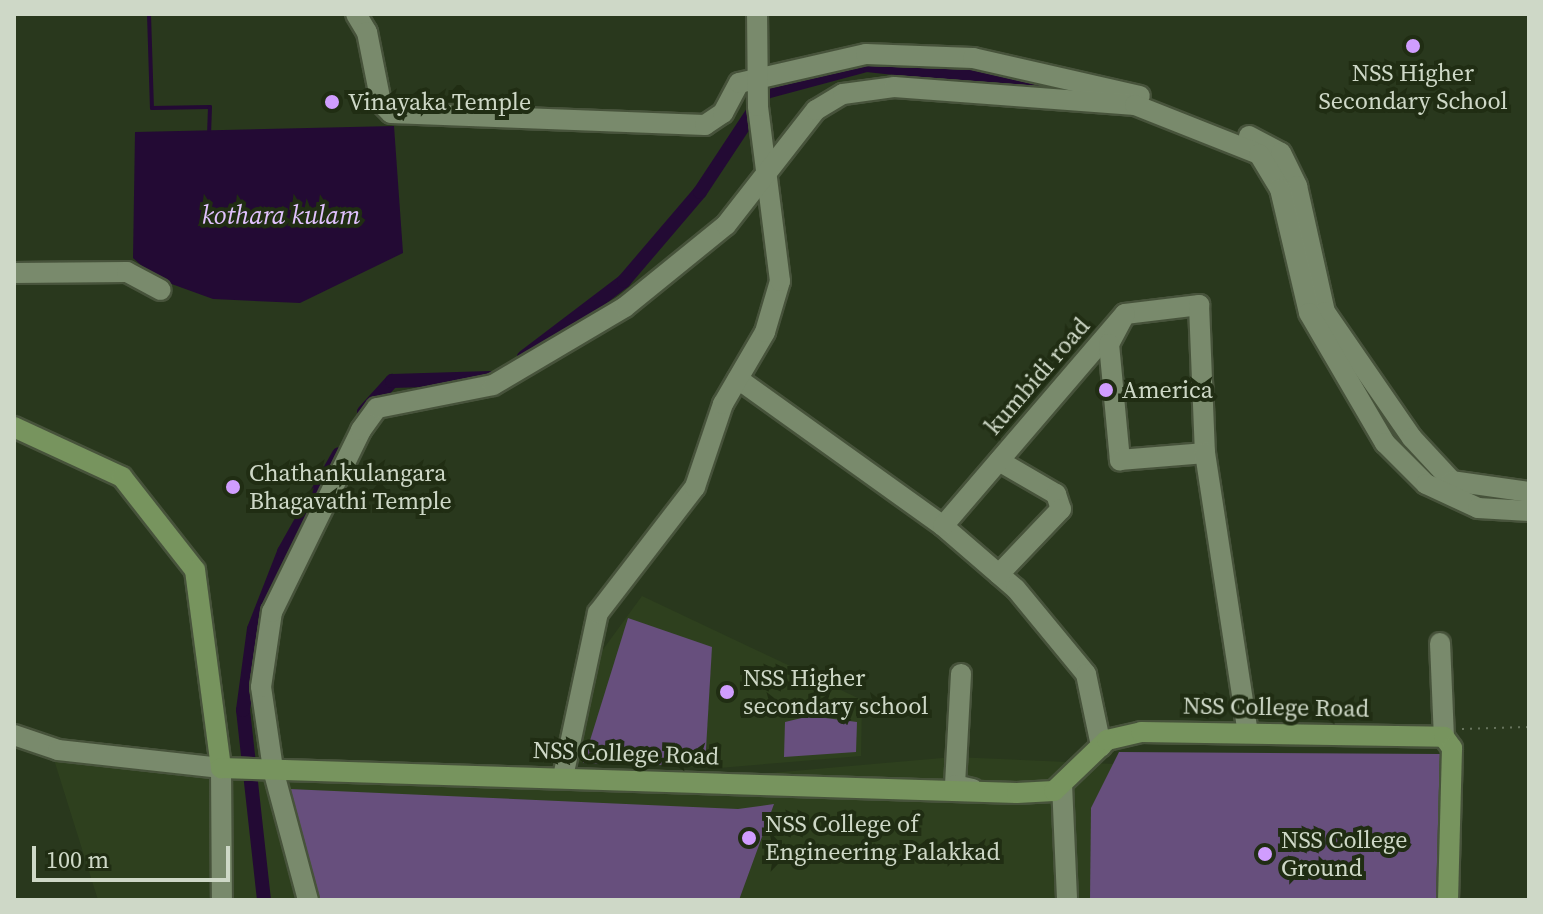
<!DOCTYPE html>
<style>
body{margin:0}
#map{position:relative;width:1543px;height:914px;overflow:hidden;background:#29381d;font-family:"Source Serif 4",serif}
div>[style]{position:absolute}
.built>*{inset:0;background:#2e401e}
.green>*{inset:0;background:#674f7d}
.water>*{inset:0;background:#230a34}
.stream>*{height:4px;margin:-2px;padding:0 2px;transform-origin:2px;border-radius:2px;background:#230a34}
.canal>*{height:14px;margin:-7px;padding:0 7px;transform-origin:7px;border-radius:7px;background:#230a34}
.path>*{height:2px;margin-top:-1px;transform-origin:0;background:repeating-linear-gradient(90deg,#66735c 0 2px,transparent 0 8px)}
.roads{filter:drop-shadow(2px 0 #47533b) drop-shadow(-2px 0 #47533b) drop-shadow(0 2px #47533b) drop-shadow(0 -2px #47533b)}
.minor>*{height:20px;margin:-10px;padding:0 10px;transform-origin:10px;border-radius:10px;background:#798a6c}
.major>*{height:20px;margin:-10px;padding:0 10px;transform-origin:10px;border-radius:10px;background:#77945e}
.dots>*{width:22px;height:22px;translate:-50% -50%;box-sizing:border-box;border:4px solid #202d13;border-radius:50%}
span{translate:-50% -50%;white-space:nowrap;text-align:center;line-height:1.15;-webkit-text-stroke:8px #202d13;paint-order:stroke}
.poi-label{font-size:24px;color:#ced8c7}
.left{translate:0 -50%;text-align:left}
.street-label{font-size:24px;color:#ced8c7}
.water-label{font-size:26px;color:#e1c2fe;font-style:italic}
.frame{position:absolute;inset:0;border:16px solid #ced8c7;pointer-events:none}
.scale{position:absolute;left:32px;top:846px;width:198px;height:36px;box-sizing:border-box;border:4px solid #ced8c7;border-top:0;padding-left:10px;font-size:24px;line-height:28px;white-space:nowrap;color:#ced8c7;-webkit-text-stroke:6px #202d13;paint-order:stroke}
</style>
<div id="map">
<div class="built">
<i style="clip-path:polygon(642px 596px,862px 700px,861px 756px,719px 768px,573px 762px,599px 655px)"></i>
<i style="clip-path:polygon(51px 750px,735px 776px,954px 757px,1113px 764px,1424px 900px,98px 900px)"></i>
</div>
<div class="green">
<i style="clip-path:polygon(628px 618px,712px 647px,705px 766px,583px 763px)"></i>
<i style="clip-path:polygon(810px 716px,857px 722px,856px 752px,784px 757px,785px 722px)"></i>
<i style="clip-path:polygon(1119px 752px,1440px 754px,1439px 900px,1090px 900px,1091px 808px)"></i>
<i style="clip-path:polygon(289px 789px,738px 809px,774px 804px,739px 900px,319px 900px)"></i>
</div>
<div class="water">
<i style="clip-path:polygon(394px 126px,403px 253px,300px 303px,213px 299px,155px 278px,133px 258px,135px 132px)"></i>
</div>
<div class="stream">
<i style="left:149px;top:14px;width:94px;rotate:88.2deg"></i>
<i style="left:152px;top:108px;width:58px;rotate:-1deg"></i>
<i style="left:210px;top:107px;width:23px;rotate:92deg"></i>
</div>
<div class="canal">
<i style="left:524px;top:357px;width:126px;rotate:-37.2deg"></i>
<i style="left:624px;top:281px;width:117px;rotate:-49.5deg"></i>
<i style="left:700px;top:192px;width:120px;rotate:-56.6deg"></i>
<i style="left:766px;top:92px;width:105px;rotate:-15deg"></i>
<i style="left:867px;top:65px;width:188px;rotate:6.1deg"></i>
<i style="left:364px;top:412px;width:42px;rotate:-47.9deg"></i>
<i style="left:392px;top:381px;width:98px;rotate:-1.8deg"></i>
<i style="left:1394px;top:428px;width:78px;rotate:48.1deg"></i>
<i style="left:264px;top:900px;width:191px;rotate:-96.3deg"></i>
<i style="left:243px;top:710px;width:82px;rotate:-82.3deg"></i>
<i style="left:254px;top:629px;width:83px;rotate:-68.7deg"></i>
<i style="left:284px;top:552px;width:112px;rotate:-60.7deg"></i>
</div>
<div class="path">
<i style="left:1462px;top:729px;width:67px;rotate:-1.7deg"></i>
</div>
<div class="roads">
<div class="minor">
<i style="left:356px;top:14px;width:21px;rotate:59deg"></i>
<i style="left:367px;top:32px;width:72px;rotate:78.8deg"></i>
<i style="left:381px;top:103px;width:14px;rotate:45deg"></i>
<i style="left:391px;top:113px;width:314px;rotate:2.2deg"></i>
<i style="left:705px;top:125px;width:22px;rotate:-34deg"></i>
<i style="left:723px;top:113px;width:34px;rotate:-62deg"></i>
<i style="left:739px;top:83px;width:130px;rotate:-12.9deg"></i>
<i style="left:866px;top:54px;width:107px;rotate:2.1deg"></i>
<i style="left:973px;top:58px;width:171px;rotate:12.8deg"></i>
<i style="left:1249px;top:136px;width:36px;rotate:28deg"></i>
<i style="left:1281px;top:153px;width:37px;rotate:64deg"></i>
<i style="left:1297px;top:186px;width:129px;rotate:77.5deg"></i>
<i style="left:1325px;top:312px;width:153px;rotate:55.4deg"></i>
<i style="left:1412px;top:438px;width:59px;rotate:47.1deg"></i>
<i style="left:1452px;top:481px;width:78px;rotate:8.1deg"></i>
<i style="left:14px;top:273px;width:113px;rotate:-0.5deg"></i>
<i style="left:127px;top:272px;width:38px;rotate:28deg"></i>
<i style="left:1125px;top:314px;width:75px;rotate:-6.9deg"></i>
<i style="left:1199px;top:305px;width:148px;rotate:87.7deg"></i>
<i style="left:738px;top:379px;width:252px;rotate:35.6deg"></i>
<i style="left:943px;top:526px;width:96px;rotate:40.8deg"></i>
<i style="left:1016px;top:589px;width:110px;rotate:50.5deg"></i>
<i style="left:1086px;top:674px;width:74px;rotate:78.2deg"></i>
<i style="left:999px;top:461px;width:66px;rotate:30.1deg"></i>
<i style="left:1056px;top:494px;width:16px;rotate:72deg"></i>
<i style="left:1061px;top:509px;width:90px;rotate:133.6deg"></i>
<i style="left:943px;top:526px;width:279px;rotate:-49.4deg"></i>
<i style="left:1125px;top:314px;width:34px;rotate:118deg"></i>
<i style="left:1109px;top:344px;width:117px;rotate:84.6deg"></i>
<i style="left:1120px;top:460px;width:85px;rotate:-4.7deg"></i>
<i style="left:1205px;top:453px;width:283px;rotate:81.3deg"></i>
<i style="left:1440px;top:643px;width:94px;rotate:87.6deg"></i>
<i style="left:961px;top:674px;width:111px;rotate:93.1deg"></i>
<i style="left:955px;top:785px;width:18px;rotate:13deg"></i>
<i style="left:14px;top:735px;width:46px;rotate:18.8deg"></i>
<i style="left:58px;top:750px;width:164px;rotate:6.3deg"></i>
<i style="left:221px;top:768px;width:132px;rotate:89.6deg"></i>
<i style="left:563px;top:777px;width:168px;rotate:-78deg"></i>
<i style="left:598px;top:613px;width:159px;rotate:-52.4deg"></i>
<i style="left:695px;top:487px;width:88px;rotate:-71.4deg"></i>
<i style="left:723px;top:404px;width:83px;rotate:-59.7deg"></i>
<i style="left:765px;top:332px;width:53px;rotate:-73.6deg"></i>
<i style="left:780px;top:281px;width:176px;rotate:-97.2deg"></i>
<i style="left:758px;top:106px;width:92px;rotate:-90.6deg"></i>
<i style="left:1062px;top:784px;width:116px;rotate:87.5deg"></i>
<i style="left:308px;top:900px;width:136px;rotate:-105deg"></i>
<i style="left:273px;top:769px;width:83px;rotate:-98.3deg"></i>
<i style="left:261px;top:687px;width:76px;rotate:-81.7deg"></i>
<i style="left:272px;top:612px;width:203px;rotate:-63.9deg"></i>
<i style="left:361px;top:430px;width:27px;rotate:-54deg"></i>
<i style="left:377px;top:408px;width:118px;rotate:-11.2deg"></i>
<i style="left:493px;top:385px;width:153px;rotate:-30.6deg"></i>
<i style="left:625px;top:307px;width:130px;rotate:-39.1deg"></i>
<i style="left:726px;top:225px;width:146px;rotate:-52deg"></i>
<i style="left:816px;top:110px;width:31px;rotate:-31deg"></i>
<i style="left:843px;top:94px;width:51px;rotate:-7.8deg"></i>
<i style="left:894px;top:87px;width:242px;rotate:4.3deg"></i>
<i style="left:1135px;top:105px;width:133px;rotate:21.6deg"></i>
<i style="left:1259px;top:154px;width:41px;rotate:59deg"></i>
<i style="left:1280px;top:189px;width:127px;rotate:76.8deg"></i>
<i style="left:1309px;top:313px;width:151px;rotate:59.7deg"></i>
<i style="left:1385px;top:443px;width:58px;rotate:45deg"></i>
<i style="left:1426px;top:484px;width:57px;rotate:24.8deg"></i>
<i style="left:1478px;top:508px;width:51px;rotate:3.4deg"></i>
</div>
<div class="major">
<i style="left:14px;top:427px;width:119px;rotate:24.8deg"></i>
<i style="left:122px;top:477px;width:118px;rotate:51.9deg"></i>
<i style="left:195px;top:570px;width:200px;rotate:82.5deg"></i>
<i style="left:221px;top:768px;width:796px;rotate:1.8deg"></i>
<i style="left:1017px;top:793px;width:37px;rotate:-3deg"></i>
<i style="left:1054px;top:791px;width:74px;rotate:-43.9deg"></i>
<i style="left:1107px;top:740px;width:35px;rotate:-13deg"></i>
<i style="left:1141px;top:732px;width:303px;rotate:0.9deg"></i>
<i style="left:1444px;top:737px;width:14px;rotate:54deg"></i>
<i style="left:1452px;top:748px;width:152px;rotate:91.5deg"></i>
</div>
</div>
<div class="dots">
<i style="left:1413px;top:46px;background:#d09dfe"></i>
<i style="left:332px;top:102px;background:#d09dfe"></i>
<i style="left:1106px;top:390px;background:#d09dfe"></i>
<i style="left:233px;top:487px;background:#d09dfe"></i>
<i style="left:727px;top:692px;background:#d09dfe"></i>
<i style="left:749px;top:838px;background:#d09dfe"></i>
<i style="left:1265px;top:854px;background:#d09dfe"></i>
</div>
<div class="poi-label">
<span style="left:1413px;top:87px">NSS Higher<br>Secondary School</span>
<span class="left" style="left:348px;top:102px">Vinayaka Temple</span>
<span class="left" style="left:1122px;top:390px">America</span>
<span class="left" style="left:249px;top:487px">Chathankulangara<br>Bhagavathi Temple</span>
<span class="left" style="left:743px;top:692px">NSS Higher<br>secondary school</span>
<span class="left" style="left:765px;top:838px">NSS College of<br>Engineering Palakkad</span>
<span class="left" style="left:1281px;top:854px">NSS College<br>Ground</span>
</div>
<div class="street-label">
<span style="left:1037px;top:376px;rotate:-49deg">kumbidi road</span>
<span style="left:1276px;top:707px;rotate:1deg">NSS College Road</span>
<span style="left:626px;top:753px;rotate:2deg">NSS College Road</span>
</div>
<div class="water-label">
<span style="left:281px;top:216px">kothara kulam</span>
</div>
<div class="frame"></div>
<div class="scale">100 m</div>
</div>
